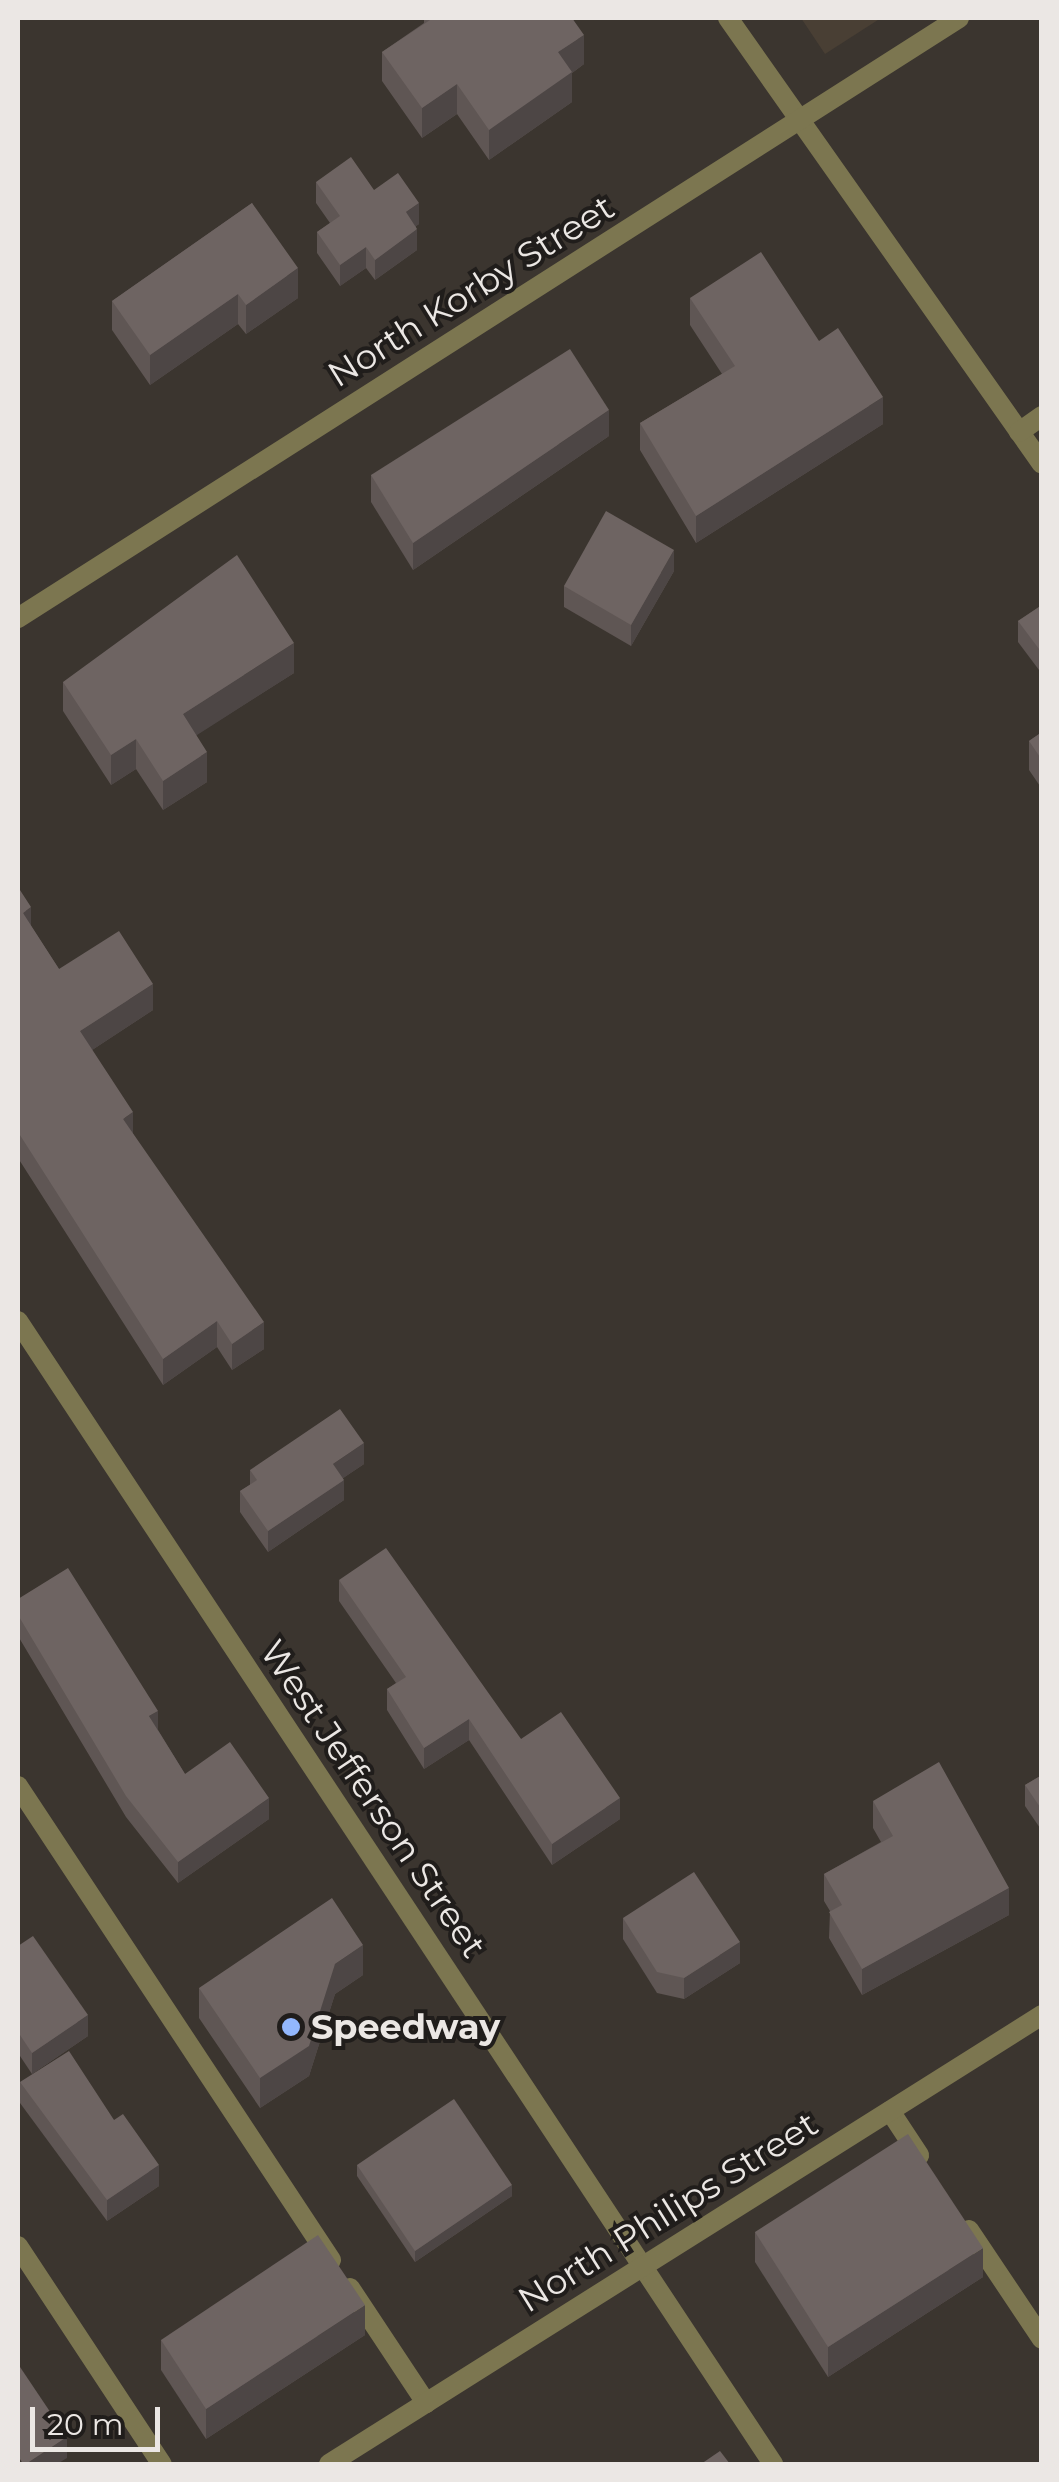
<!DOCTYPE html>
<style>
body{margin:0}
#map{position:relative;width:1059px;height:2482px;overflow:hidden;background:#3b352f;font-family:Montserrat,sans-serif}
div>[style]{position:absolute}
.built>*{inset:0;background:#493f34}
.service>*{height:20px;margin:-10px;padding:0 10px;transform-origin:10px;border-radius:10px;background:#7c7650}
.minor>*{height:20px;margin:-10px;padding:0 10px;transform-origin:10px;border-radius:10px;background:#7c7650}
.tertiary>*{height:20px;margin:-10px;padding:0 10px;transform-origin:10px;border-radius:10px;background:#7c7650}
.wall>*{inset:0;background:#5f5654}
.shaded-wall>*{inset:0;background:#4d4645}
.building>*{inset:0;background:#6e6462}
.dots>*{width:28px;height:28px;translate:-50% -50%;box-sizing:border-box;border:5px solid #201d1b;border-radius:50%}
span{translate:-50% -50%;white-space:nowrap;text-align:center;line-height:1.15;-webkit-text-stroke:8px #201d1b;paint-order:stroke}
.street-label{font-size:35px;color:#ebe7e4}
.poi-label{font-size:35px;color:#ebe7e4;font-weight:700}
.left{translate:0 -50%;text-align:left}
.frame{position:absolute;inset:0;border:20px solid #ebe7e4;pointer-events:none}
.scale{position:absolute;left:30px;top:2407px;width:130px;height:45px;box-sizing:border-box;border:5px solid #ebe7e4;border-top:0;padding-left:12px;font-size:30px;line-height:35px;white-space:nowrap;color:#ebe7e4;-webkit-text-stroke:8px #201d1b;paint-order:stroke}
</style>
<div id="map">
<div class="built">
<i style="clip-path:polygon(801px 18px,881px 18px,825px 54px)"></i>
</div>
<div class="service">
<i style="left:18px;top:1786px;width:568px;rotate:56.56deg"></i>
<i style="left:890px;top:2111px;width:53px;rotate:56.6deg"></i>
<i style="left:969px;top:2230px;width:131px;rotate:56.2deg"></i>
<i style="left:350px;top:2288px;width:138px;rotate:56.5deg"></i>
</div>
<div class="minor">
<i style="left:728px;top:18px;width:545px;rotate:54.85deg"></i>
<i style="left:1019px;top:432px;width:28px;rotate:-35deg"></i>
<i style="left:18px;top:618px;width:1116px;rotate:-32.52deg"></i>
<i style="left:18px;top:2246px;width:261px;rotate:56.6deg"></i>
</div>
<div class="tertiary">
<i style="left:18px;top:1321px;width:1370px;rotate:56.55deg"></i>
<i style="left:329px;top:2464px;width:843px;rotate:-32.2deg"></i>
</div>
<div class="wall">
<i style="clip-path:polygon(424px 18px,572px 18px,584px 64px,572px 73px,572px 102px,489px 160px,457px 114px,422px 138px,382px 81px,382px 52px,424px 23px)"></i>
<i style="clip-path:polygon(316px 182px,374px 190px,419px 224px,416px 226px,417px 250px,375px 280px,366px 268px,340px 286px,317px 253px,317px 232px,330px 223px,316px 203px)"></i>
<i style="clip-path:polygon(252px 203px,298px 298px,246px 334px,238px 324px,150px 385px,112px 330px,112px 301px)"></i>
<i style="clip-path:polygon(690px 298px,819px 341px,883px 424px,696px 543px,640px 450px,640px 423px,722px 374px,690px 325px)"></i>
<i style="clip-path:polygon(609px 436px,413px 570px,371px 502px,371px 475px)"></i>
<i style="clip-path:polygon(674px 571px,631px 646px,564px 607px,564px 586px)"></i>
<i style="clip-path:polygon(1042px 605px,1042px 674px,1018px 642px,1018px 621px)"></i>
<i style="clip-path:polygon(294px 673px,196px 735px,207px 782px,163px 810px,136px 769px,111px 785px,63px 711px,63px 682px)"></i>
<i style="clip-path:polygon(1042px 732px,1042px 789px,1029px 770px,1029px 741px)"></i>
<i style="clip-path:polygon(18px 887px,31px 926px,59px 969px,153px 1010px,92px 1050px,133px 1134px,264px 1349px,232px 1370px,217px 1347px,163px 1385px,18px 1158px)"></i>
<i style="clip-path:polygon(364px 1464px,343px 1478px,344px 1500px,268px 1552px,240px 1512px,240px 1491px,250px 1485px,250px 1470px)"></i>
<i style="clip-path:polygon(339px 1580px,521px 1739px,620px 1819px,552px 1865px,469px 1740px,424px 1769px,387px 1710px,387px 1689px,396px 1683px,339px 1601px)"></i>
<i style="clip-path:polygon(18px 1599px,158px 1730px,185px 1774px,269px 1819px,178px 1883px,126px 1817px,18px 1636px)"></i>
<i style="clip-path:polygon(1042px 1775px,1042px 1831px,1025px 1806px,1025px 1785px)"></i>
<i style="clip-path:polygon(873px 1801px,1009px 1915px,862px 1995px,829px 1938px,830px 1911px,824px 1901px,824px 1874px,881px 1842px,873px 1828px)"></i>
<i style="clip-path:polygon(623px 1918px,740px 1963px,684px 1999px,657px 1993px,623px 1939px)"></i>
<i style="clip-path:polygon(18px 1946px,88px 2036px,32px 2074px,18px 2053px)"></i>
<i style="clip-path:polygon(363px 1975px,335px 1994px,309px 2076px,260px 2108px,199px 2018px,199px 1988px)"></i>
<i style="clip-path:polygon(20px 2082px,114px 2120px,159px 2186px,107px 2221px,20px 2103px)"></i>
<i style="clip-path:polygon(357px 2165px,512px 2196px,415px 2262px,357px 2176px)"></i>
<i style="clip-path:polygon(755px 2232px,983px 2277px,828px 2377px,755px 2262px)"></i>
<i style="clip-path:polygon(365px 2335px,206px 2439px,161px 2370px,161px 2340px)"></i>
</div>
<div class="shaded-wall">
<i style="clip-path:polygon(584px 35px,584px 64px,572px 73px,572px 102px,489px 160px,489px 130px,558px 52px)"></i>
<i style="clip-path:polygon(457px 84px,457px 114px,422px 138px,422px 108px)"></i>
<i style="clip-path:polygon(419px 203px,419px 224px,406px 233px,406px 212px)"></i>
<i style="clip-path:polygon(417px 229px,417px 250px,375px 280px,375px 260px)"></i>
<i style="clip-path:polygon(366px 247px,366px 268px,340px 286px,340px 265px)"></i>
<i style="clip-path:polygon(298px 268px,298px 298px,246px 334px,246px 305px)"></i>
<i style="clip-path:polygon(238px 294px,238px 324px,150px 385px,150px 355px)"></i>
<i style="clip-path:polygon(883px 397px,883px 424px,696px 543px,696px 516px)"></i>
<i style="clip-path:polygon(609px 410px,609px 436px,413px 570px,413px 543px)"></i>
<i style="clip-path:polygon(674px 550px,674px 571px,631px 646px,631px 625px)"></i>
<i style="clip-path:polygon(294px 643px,294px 673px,183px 744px,183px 714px)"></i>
<i style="clip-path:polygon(136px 739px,136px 769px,111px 785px,111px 755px)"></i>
<i style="clip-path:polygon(207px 752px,207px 782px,163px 810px,163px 781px)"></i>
<i style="clip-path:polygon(31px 907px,31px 933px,23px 913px)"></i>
<i style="clip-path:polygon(153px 984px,153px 1010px,80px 1058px,80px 1031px)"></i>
<i style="clip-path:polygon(133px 1112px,133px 1138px,123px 1119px)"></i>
<i style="clip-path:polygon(217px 1321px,217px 1347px,163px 1385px,163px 1359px)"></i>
<i style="clip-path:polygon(264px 1322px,264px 1349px,232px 1370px,232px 1344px)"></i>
<i style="clip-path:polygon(364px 1443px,364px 1464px,333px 1485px,333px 1464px)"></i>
<i style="clip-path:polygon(344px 1480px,344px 1500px,268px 1552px,268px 1531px)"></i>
<i style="clip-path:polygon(158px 1711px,158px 1732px,149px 1716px)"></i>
<i style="clip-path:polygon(469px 1719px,469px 1740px,424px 1769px,424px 1748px)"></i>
<i style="clip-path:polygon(269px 1798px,269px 1819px,178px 1883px,178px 1862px)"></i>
<i style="clip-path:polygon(620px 1798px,620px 1819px,552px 1865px,552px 1844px)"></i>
<i style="clip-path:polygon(1009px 1888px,1009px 1915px,862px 1995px,862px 1969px)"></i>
<i style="clip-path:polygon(740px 1942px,740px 1963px,684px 1999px,684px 1978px)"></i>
<i style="clip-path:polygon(363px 1945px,363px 1975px,335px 1994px,309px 2076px,260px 2108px,260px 2078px,335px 1964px)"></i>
<i style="clip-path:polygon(88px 2015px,88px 2036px,32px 2074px,32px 2053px)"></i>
<i style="clip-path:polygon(159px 2165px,159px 2186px,107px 2221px,107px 2200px)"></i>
<i style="clip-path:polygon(512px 2185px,512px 2196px,415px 2262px,415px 2251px)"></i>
<i style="clip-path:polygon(983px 2248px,983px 2277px,828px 2377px,828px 2347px)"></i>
<i style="clip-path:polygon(365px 2305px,365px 2335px,206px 2439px,206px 2409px)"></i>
<i style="clip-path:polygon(67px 2437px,67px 2458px,57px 2464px,26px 2464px)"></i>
</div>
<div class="building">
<i style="clip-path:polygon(433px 18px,572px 18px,584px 35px,558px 52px,572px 72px,489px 130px,457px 84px,422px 108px,382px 52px)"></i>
<i style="clip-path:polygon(351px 157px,374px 190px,398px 173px,419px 203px,406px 212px,417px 229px,375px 260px,366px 247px,340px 265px,317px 232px,340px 216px,316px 182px)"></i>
<i style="clip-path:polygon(252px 203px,298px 268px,246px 305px,238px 294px,150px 355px,112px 301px)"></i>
<i style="clip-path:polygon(761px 252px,819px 341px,838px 328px,883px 397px,696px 516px,640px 423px,735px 366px,690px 298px)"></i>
<i style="clip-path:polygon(570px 349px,609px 410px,413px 543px,371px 475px)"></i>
<i style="clip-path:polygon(606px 511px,674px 550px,631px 625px,564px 586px)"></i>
<i style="clip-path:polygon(237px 555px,294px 643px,183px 714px,207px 752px,163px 781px,136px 739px,111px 755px,63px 682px)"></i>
<i style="clip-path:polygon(1042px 605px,1042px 653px,1018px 621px)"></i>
<i style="clip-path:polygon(1042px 732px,1042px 760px,1029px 741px)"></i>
<i style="clip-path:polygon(18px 887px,31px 907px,23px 913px,59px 969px,119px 931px,153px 984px,80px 1031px,133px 1112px,123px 1119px,264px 1322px,232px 1344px,217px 1321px,163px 1359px,18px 1132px)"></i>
<i style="clip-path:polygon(340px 1409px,364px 1443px,333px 1464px,344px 1480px,268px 1531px,240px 1491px,257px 1480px,250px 1470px)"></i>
<i style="clip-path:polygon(386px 1548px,521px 1739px,561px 1712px,620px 1798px,552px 1844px,469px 1719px,424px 1748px,387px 1689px,406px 1677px,339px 1580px)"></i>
<i style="clip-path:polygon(68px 1568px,158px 1711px,149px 1716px,185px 1774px,230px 1742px,269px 1798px,178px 1862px,126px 1796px,18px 1615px,18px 1599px)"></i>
<i style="clip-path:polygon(939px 1762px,1009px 1888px,862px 1969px,829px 1912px,842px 1905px,824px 1874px,893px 1836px,873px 1801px)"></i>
<i style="clip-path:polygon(1042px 1775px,1042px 1810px,1025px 1785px)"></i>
<i style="clip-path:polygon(694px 1872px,740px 1942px,684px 1978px,657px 1972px,623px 1918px)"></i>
<i style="clip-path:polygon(332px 1898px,363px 1945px,335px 1964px,309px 2046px,260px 2078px,199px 1988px)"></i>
<i style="clip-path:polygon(33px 1936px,88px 2015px,32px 2053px,18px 2032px,18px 1946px)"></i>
<i style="clip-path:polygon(69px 2051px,114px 2120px,123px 2114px,159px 2165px,107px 2200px,20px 2082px)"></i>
<i style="clip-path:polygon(454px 2099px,512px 2185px,415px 2251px,357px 2165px)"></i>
<i style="clip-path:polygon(908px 2134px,983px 2248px,828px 2347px,755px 2232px)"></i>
<i style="clip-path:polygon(318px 2235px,365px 2305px,206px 2409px,161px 2340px)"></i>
<i style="clip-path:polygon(18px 2364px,67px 2437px,26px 2464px,23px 2464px,18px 2456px)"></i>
<i style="clip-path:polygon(720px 2451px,730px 2464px,701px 2464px)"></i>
</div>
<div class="dots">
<i style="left:291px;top:2027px;background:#93b7fd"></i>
</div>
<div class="street-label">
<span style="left:471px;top:291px;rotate:-32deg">North Korby Street</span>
<span style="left:373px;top:1799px;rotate:56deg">West Jefferson Street</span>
<span style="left:668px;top:2212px;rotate:-32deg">North Philips Street</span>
</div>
<div class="poi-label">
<span class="left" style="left:311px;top:2027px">Speedway</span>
</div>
<div class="frame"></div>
<div class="scale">20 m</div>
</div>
